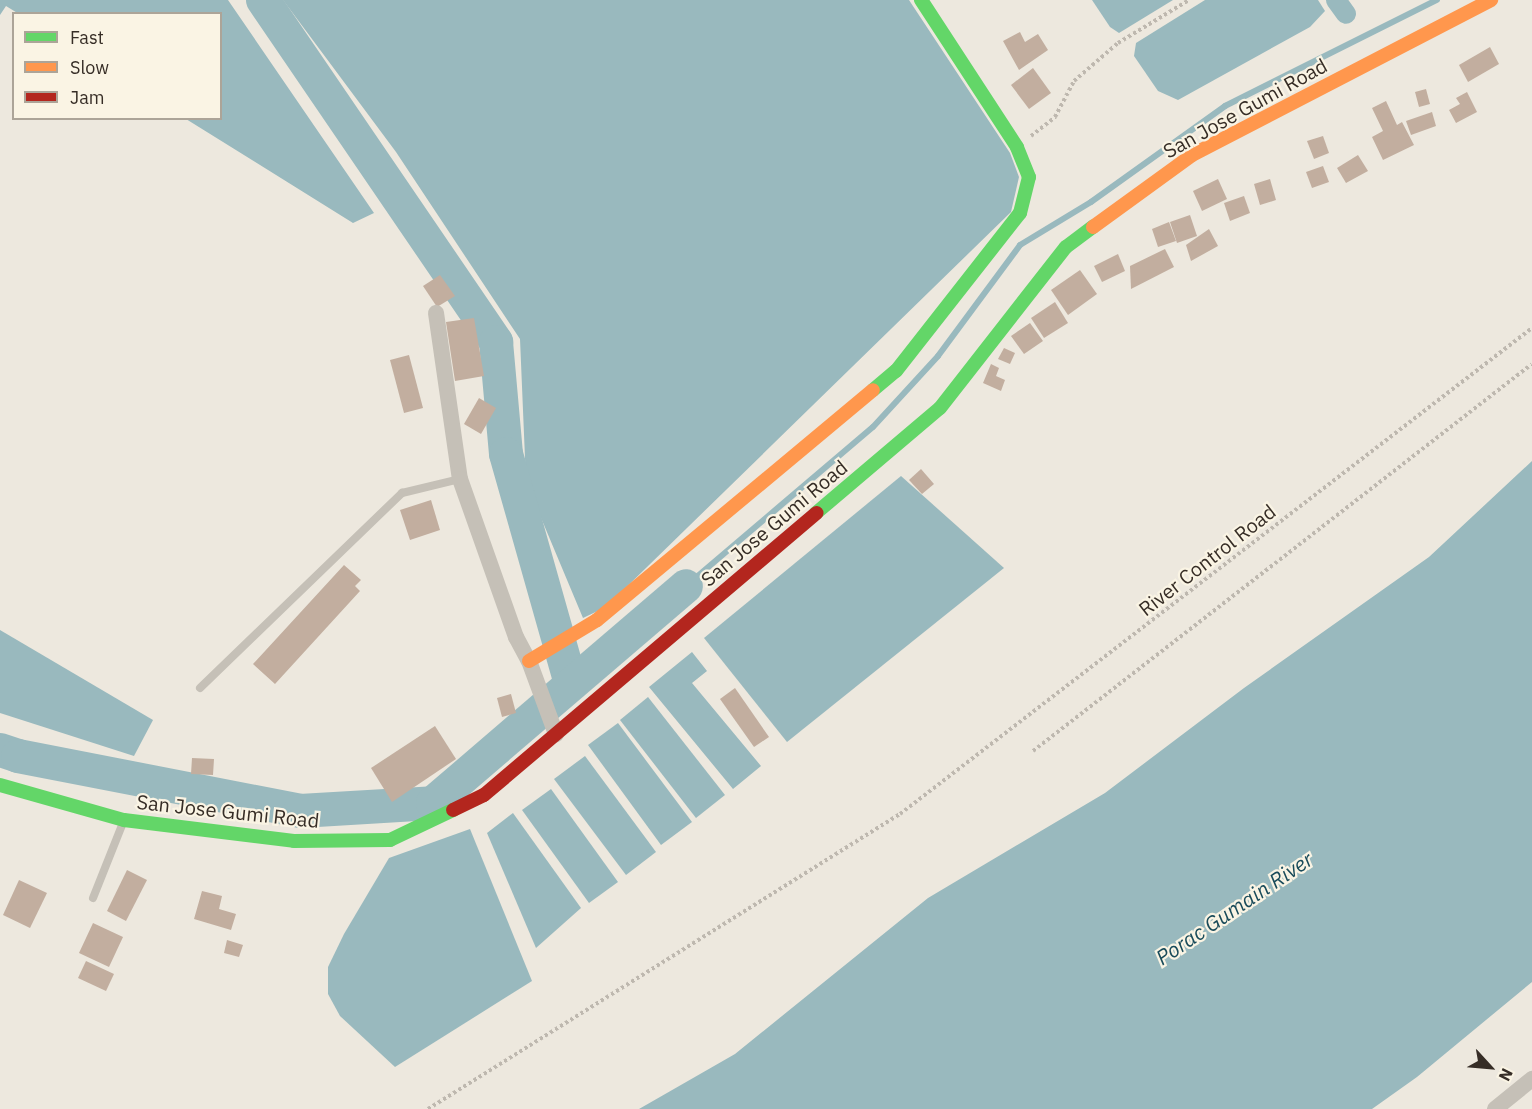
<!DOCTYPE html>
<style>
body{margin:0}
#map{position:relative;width:1532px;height:1109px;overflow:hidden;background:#ede8de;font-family:"IBM Plex Sans",sans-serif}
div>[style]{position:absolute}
.water>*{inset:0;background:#99b9be}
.stream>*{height:6px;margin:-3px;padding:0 3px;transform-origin:3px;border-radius:3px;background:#99b9be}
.canal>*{height:20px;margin:-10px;padding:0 10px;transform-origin:10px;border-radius:10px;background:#99b9be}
.river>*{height:34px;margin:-17px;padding:0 17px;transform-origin:17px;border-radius:17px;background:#99b9be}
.building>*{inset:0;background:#c2ae9f}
.path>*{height:4px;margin-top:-2px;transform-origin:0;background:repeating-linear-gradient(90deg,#beb8af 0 3px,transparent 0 6px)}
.lane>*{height:8px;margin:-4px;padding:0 4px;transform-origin:4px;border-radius:4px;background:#c5c0b7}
.street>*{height:16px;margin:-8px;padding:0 8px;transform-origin:8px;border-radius:8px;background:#c5c0b7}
.fast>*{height:14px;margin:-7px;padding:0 7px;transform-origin:7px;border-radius:7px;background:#63d668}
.slow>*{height:14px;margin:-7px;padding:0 7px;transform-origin:7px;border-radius:7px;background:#ff974d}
.jam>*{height:14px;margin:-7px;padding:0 7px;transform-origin:7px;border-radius:7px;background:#b3261e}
span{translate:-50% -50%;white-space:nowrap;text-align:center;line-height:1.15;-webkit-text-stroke:4.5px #faf4e4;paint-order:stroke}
.street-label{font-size:20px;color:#362d26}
.water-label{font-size:21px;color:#194b5a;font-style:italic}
.legend{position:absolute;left:12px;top:12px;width:210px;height:108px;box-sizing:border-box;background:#faf4e4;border:2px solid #aca498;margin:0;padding:8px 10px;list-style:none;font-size:18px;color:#362d26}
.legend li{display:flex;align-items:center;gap:12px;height:30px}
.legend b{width:30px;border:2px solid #aca498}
.north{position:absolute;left:1460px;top:1037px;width:60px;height:60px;-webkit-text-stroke:4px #faf4e4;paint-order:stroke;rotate:116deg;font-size:16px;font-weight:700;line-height:24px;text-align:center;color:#362d26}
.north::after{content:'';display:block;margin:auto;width:21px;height:27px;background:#362d26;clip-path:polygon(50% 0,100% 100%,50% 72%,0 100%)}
</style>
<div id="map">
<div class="water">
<i style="clip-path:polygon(0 0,228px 0,374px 213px,353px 223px,186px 119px,220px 118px,220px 14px,19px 14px,6px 6px,0 15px)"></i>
<i style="clip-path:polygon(283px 0,909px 0,1010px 153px,1019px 177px,1011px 212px,606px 607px,583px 618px,526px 482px,520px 339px,396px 152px)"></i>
<i style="clip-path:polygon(1092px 0,1173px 0,1119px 33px,1110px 27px)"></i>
<i style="clip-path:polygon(1205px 0,1318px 0,1325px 11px,1310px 27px,1178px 100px,1158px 91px,1134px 56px,1136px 43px)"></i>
<i style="clip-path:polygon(1532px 461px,1532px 982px,1417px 1077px,1372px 1109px,639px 1109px,735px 1054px,928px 898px,1105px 793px,1244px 688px,1429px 557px)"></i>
<i style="clip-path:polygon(901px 476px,1004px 568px,787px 742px,704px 638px)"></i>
<i style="clip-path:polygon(0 630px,153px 720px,134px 756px,0 713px)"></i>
<i style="clip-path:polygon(692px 652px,707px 671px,692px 683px,761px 766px,733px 789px,649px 687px)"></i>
<i style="clip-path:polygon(648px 697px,725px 795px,696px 818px,620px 720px)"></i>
<i style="clip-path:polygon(618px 723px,692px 822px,661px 845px,588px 745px)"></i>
<i style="clip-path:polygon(585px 756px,656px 852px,626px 875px,554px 779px)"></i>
<i style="clip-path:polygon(551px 789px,618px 882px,589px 903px,522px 810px)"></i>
<i style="clip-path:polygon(513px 813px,581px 908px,536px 948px,487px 833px)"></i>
<i style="clip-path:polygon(470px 829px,532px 981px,395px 1067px,340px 1016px,328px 994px,328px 967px,344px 934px,389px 858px)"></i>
</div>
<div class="stream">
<i style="left:686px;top:586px;width:245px;rotate:-40.4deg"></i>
<i style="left:873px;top:427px;width:96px;rotate:-47.5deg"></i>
<i style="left:938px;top:356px;width:138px;rotate:-53.5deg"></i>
<i style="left:1020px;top:245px;width:83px;rotate:-31.2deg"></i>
<i style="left:1091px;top:202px;width:165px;rotate:-35.6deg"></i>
<i style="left:1225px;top:106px;width:237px;rotate:-26.6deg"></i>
</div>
<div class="canal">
<i style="left:1336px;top:0;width:17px;rotate:54deg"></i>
</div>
<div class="river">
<i style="left:263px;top:0;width:414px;rotate:55.7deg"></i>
<i style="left:496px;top:342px;width:112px;rotate:84.9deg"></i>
<i style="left:506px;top:454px;width:238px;rotate:74.2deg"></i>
<i style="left:0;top:750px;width:19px;rotate:18deg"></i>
<i style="left:18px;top:756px;width:287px;rotate:11deg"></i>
<i style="left:300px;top:811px;width:133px;rotate:-3.4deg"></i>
<i style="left:433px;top:803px;width:333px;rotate:-40.6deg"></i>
</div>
<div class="building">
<i style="clip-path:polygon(1020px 32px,1025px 42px,1038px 34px,1048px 50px,1019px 70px,1003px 41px)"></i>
<i style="clip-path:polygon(1490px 47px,1499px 64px,1468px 82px,1459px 65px)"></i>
<i style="clip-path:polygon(1033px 68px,1051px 93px,1029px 109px,1011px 85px)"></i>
<i style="clip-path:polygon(1426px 89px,1430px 104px,1419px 107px,1415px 92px)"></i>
<i style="clip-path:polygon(1467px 92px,1477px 112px,1456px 123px,1449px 110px,1460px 104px,1456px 98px)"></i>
<i style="clip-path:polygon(1386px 101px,1397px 125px,1402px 122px,1414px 145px,1383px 160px,1372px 137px,1383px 131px,1372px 108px)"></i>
<i style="clip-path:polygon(1432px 112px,1436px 126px,1411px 135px,1406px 121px)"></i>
<i style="clip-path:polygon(1323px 136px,1329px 153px,1314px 159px,1307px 141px)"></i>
<i style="clip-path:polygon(1358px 155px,1368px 171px,1346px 183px,1337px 168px)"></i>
<i style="clip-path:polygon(1323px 166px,1329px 182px,1312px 188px,1306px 172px)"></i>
<i style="clip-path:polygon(1218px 179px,1227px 199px,1202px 211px,1193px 191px)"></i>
<i style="clip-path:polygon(1270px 179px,1276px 200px,1260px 205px,1254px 184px)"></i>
<i style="clip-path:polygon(1244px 196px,1250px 213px,1230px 221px,1224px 203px)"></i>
<i style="clip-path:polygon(1190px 215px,1197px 236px,1177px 243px,1170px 222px)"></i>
<i style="clip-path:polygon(1169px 222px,1176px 241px,1158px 247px,1152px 229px)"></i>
<i style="clip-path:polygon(1209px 229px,1218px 246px,1191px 261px,1186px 245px)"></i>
<i style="clip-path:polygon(1165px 249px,1174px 267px,1131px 289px,1130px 266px)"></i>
<i style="clip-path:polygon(1118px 254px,1125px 271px,1102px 282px,1094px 266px)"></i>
<i style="clip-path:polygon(1080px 270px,1097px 294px,1068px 315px,1051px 290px)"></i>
<i style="clip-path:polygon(440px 275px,455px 296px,437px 307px,423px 286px)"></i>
<i style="clip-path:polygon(1055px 302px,1068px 323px,1044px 338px,1031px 318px)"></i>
<i style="clip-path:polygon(474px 318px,484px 376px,455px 381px,446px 322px)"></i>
<i style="clip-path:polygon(1030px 323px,1043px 341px,1024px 354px,1011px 336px)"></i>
<i style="clip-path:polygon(1004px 348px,1015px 353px,1010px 364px,998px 359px)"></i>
<i style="clip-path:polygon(409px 355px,423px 408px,404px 413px,390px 360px)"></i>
<i style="clip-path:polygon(991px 364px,999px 368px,996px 376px,1005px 380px,1001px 391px,983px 383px)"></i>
<i style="clip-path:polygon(479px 398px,496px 408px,481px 434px,464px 424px)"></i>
<i style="clip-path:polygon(921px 469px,934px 484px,922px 494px,909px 480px)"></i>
<i style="clip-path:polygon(431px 500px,440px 530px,410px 540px,400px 510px)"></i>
<i style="clip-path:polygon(344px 565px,361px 580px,355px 586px,360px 591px,275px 684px,253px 664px)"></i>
<i style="clip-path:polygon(735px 688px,769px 737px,754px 747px,720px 699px)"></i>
<i style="clip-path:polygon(511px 694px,516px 713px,502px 717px,497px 698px)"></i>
<i style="clip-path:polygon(435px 726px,456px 759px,392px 802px,371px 768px)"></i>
<i style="clip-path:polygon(192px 758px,214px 759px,213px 775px,191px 774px)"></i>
<i style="clip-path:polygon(127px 870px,147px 880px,126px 921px,107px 911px)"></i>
<i style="clip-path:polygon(19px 880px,47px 893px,30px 928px,3px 915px)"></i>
<i style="clip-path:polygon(202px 891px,222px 896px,219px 909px,236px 914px,231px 930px,194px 919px)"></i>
<i style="clip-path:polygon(93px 923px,123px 937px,109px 967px,79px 953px)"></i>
<i style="clip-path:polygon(227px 940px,243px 945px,239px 957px,224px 953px)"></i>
<i style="clip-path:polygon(86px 961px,114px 974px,106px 991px,78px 978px)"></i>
</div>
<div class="path">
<i style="left:1031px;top:136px;width:31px;rotate:-38deg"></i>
<i style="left:1055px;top:117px;width:41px;rotate:-62.2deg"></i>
<i style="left:1074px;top:81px;width:58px;rotate:-40.8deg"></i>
<i style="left:1118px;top:43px;width:83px;rotate:-31.2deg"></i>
<i style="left:1033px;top:751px;width:631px;rotate:-37.8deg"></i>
<i style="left:428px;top:1109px;width:557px;rotate:-32.01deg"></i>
<i style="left:900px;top:814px;width:797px;rotate:-37.56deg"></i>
</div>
<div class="lane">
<i style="left:200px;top:688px;width:281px;rotate:-44deg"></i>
<i style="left:402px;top:493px;width:60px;rotate:-13.6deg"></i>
<i style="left:93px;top:898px;width:84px;rotate:-68.3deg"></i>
</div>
<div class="street">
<i style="left:436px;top:313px;width:168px;rotate:81.8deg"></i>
<i style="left:460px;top:479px;width:168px;rotate:70.5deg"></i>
<i style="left:516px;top:637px;width:27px;rotate:62deg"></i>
<i style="left:529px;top:661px;width:78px;rotate:69.7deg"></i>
<i style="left:1495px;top:1109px;width:48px;rotate:-39deg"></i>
</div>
<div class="fast">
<i style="left:873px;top:390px;width:30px;rotate:-40deg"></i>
<i style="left:896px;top:371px;width:201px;rotate:-51.9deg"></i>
<i style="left:1020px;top:213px;width:37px;rotate:-76deg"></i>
<i style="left:1029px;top:177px;width:32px;rotate:-112deg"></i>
<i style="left:1017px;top:147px;width:176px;rotate:-123.1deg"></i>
<i style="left:816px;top:513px;width:162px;rotate:-40.3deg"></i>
<i style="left:940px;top:408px;width:204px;rotate:-52deg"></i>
<i style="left:1066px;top:247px;width:34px;rotate:-37deg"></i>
<i style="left:0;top:785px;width:129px;rotate:15.8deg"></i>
<i style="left:124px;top:820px;width:171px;rotate:7deg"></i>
<i style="left:294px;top:841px;width:96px;rotate:-0.6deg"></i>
<i style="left:390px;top:840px;width:70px;rotate:-25.5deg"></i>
</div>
<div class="slow">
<i style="left:1093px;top:227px;width:122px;rotate:-36deg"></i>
<i style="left:1192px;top:155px;width:337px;rotate:-27.4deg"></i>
<i style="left:529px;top:661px;width:79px;rotate:-31.1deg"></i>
<i style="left:597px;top:620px;width:359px;rotate:-39.8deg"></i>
</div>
<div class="jam">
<i style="left:453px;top:810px;width:34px;rotate:-26deg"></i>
<i style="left:484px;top:795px;width:436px;rotate:-40.3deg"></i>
</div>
<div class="street-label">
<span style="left:1245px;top:108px;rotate:-29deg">San Jose Gumi Road</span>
<span style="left:774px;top:523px;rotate:-40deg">San Jose Gumi Road</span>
<span style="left:1207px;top:560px;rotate:-38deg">River Control Road</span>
<span style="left:228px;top:811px;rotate:6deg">San Jose Gumi Road</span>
</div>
<div class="water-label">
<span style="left:1234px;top:908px;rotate:-34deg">Porac Gumain River</span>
</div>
<ul class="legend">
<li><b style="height:8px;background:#63d668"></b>Fast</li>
<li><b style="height:8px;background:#ff974d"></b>Slow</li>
<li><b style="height:8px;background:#b3261e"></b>Jam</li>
</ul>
<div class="north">N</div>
</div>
